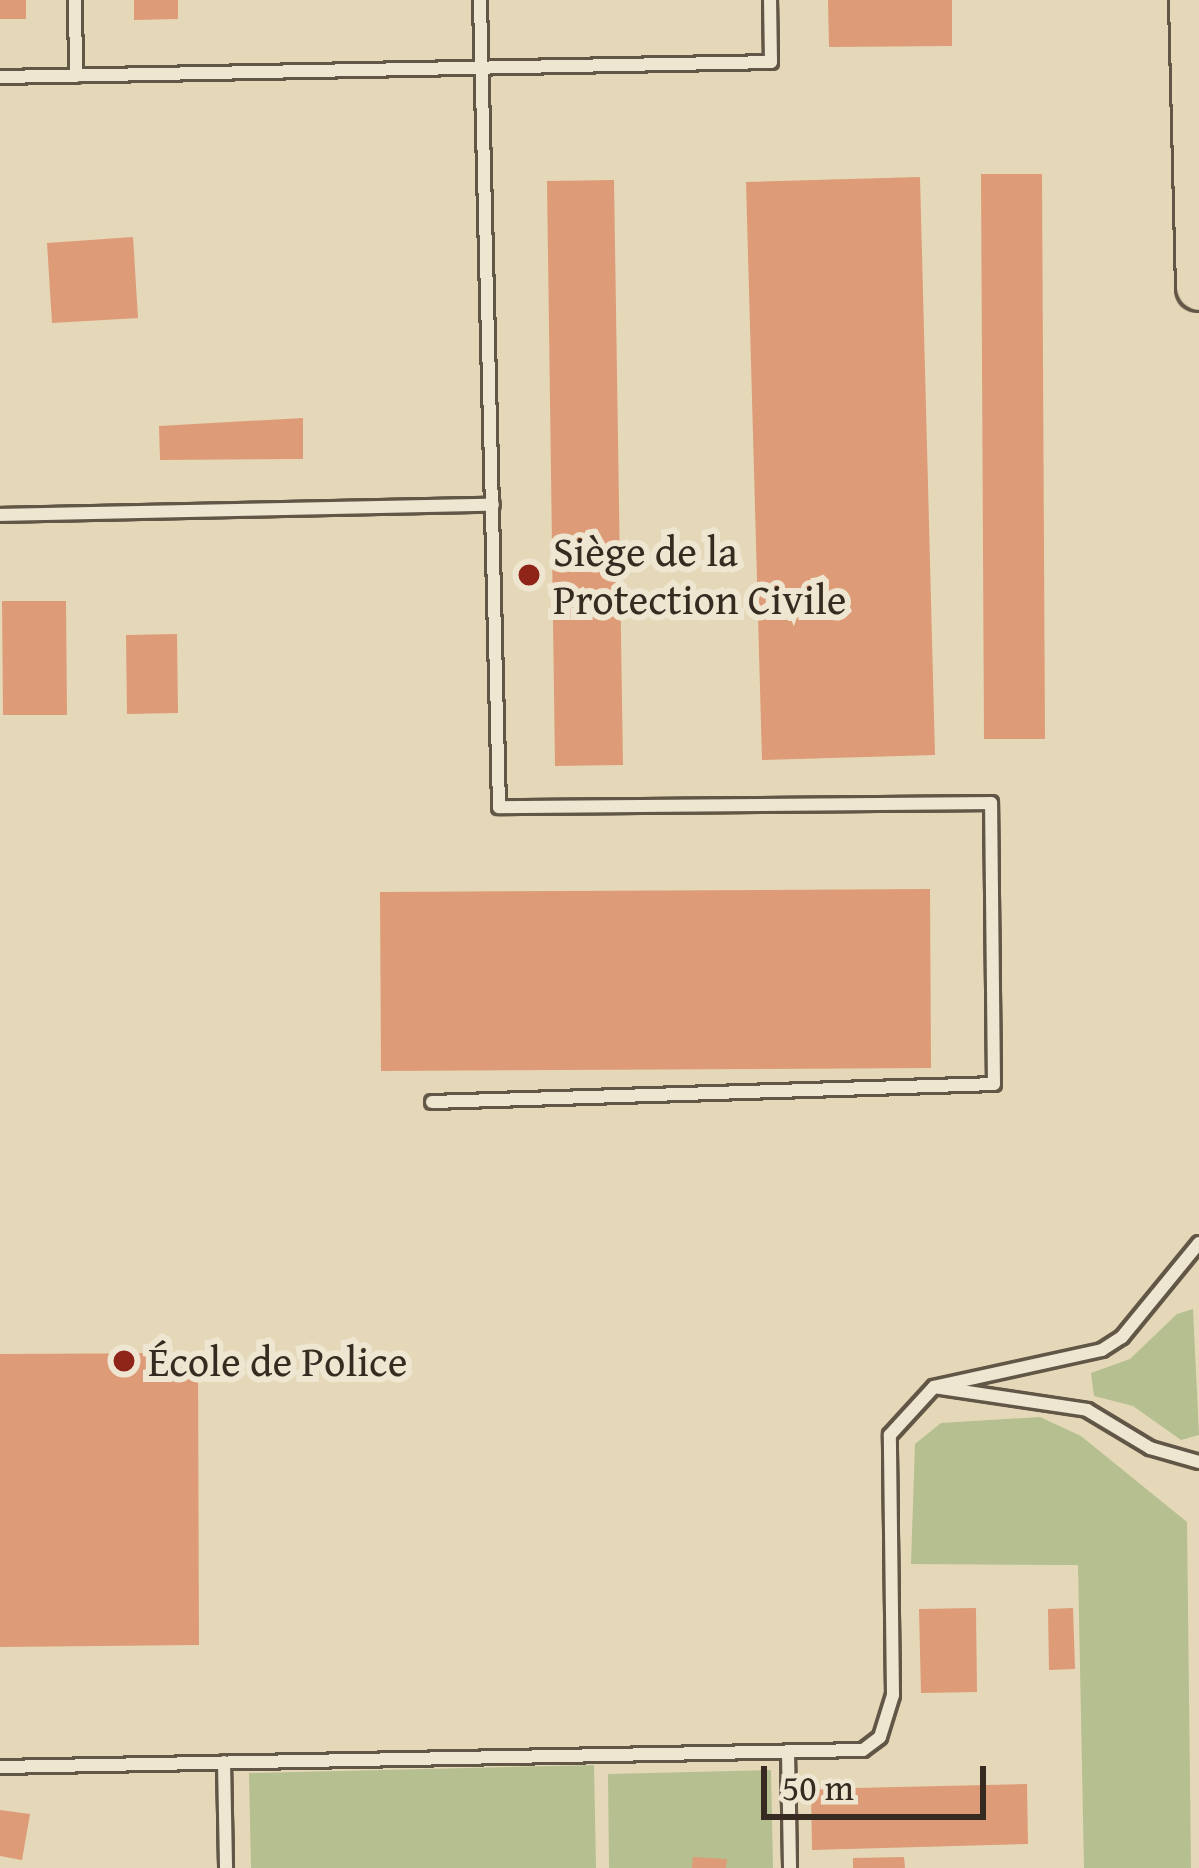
<!DOCTYPE html>
<meta charset="utf-8">
<style>
body{margin:0}
#map{position:relative;width:1199px;height:1868px;overflow:hidden;background:#e5d8b8;font-family:"Gentium Book Plus",serif}
div>[style]{position:absolute}
.green>*{inset:0;background:#b5bf8f}
.building>*{inset:0;background:#dd9b77}
.roads{filter:drop-shadow(3px 0 #625647) drop-shadow(-3px 0 #625647) drop-shadow(0 3px #625647) drop-shadow(0 -3px #625647)}
.lane>*{height:12px;margin:-6px;padding:0 6px;transform-origin:6px;border-radius:6px;background:#eee6d1}
.highway>*{height:45px;margin:-22.5px;padding:0 22.5px;transform-origin:22.5px;border-radius:22.5px;background:#e5d8b8}
.dots>*{width:33px;height:33px;translate:-50% -50%;box-sizing:border-box;border:6px solid #eee6d1;border-radius:50%}
span{translate:-50% -50%;white-space:nowrap;text-align:center;line-height:1.15;-webkit-text-stroke:12px #eee6d1;paint-order:stroke}
.poi-label{font-size:42px;color:#372b21}
.left{translate:0 -50%;text-align:left}
.scale{position:absolute;left:761px;top:1766px;width:225px;height:54px;box-sizing:border-box;border:6px solid #372b21;border-top:0;padding-left:15px;font-size:36px;line-height:42px;white-space:nowrap;color:#372b21;-webkit-text-stroke:9px #eee6d1;paint-order:stroke}
</style>
<div id="map">
<div class="green">
<i style="clip-path:polygon(1193px 1309px,1199px 1435px,1181px 1440px,1133px 1406px,1094px 1396px,1091px 1373px,1130px 1359px,1177px 1314px)"></i>
<i style="clip-path:polygon(1040px 1417px,1081px 1436px,1187px 1522px,1191px 1868px,1084px 1868px,1078px 1565px,911px 1564px,915px 1444px,941px 1423px)"></i>
<i style="clip-path:polygon(594px 1765px,596px 1868px,251px 1868px,249px 1773px)"></i>
<i style="clip-path:polygon(771px 1770px,773px 1868px,609px 1868px,608px 1774px)"></i>
</div>
<div class="building">
<i style="clip-path:polygon(0 0,26px 0,26px 19px,0 19px)"></i>
<i style="clip-path:polygon(134px 0,178px 0,178px 19px,134px 20px)"></i>
<i style="clip-path:polygon(828px 0,952px 0,952px 46px,829px 47px)"></i>
<i style="clip-path:polygon(981px 174px,1042px 174px,1045px 739px,984px 739px)"></i>
<i style="clip-path:polygon(920px 177px,935px 755px,762px 760px,746px 182px)"></i>
<i style="clip-path:polygon(614px 180px,623px 765px,555px 766px,547px 181px)"></i>
<i style="clip-path:polygon(133px 237px,138px 318px,52px 323px,47px 243px)"></i>
<i style="clip-path:polygon(303px 418px,303px 459px,160px 460px,159px 426px)"></i>
<i style="clip-path:polygon(2px 601px,66px 601px,67px 715px,3px 715px)"></i>
<i style="clip-path:polygon(177px 634px,178px 713px,127px 714px,126px 635px)"></i>
<i style="clip-path:polygon(930px 889px,931px 1068px,381px 1071px,380px 892px)"></i>
<i style="clip-path:polygon(198px 1353px,199px 1645px,0 1647px,0 1354px)"></i>
<i style="clip-path:polygon(976px 1608px,977px 1692px,921px 1693px,919px 1609px)"></i>
<i style="clip-path:polygon(1073px 1608px,1075px 1669px,1049px 1670px,1048px 1609px)"></i>
<i style="clip-path:polygon(1027px 1784px,1028px 1844px,812px 1850px,811px 1789px)"></i>
<i style="clip-path:polygon(0 1810px,30px 1814px,22px 1860px,0 1856px)"></i>
<i style="clip-path:polygon(693px 1857px,727px 1859px,726px 1868px,692px 1868px)"></i>
<i style="clip-path:polygon(904px 1857px,905px 1868px,853px 1868px,853px 1858px)"></i>
</div>
<div class="roads">
<div class="lane">
<i style="left:75px;top:0;width:76px;rotate:89.2deg"></i>
<i style="left:0;top:77px;width:771px;rotate:-1.11deg"></i>
<i style="left:771px;top:62px;width:62px;rotate:-90.9deg"></i>
<i style="left:0;top:515px;width:493px;rotate:-1.2deg"></i>
<i style="left:432px;top:1102px;width:562px;rotate:-1.83deg"></i>
<i style="left:994px;top:1084px;width:281px;rotate:-90.6deg"></i>
<i style="left:991px;top:803px;width:492px;rotate:179.5deg"></i>
<i style="left:499px;top:807px;width:807px;rotate:-91.35deg"></i>
<i style="left:1199px;top:1243px;width:122px;rotate:129.3deg"></i>
<i style="left:1122px;top:1337px;width:24px;rotate:147deg"></i>
<i style="left:1102px;top:1350px;width:172px;rotate:167.6deg"></i>
<i style="left:934px;top:1387px;width:155px;rotate:8.5deg"></i>
<i style="left:1087px;top:1410px;width:74px;rotate:31.1deg"></i>
<i style="left:1150px;top:1448px;width:51px;rotate:15.9deg"></i>
<i style="left:788px;top:1752px;width:116px;rotate:89deg"></i>
<i style="left:224px;top:1762px;width:106px;rotate:88.9deg"></i>
<i style="left:0;top:1767px;width:863px;rotate:-1.13deg"></i>
<i style="left:863px;top:1750px;width:21px;rotate:-37deg"></i>
<i style="left:880px;top:1737px;width:44px;rotate:-72.8deg"></i>
<i style="left:893px;top:1695px;width:260px;rotate:-90.7deg"></i>
<i style="left:890px;top:1435px;width:65px;rotate:-47.5deg"></i>
</div>
<div class="highway">
<i style="left:1192px;top:0;width:287px;rotate:88.6deg"></i>
</div>
</div>
<div class="dots">
<i style="left:529px;top:575px;background:#8f2418"></i>
<i style="left:124px;top:1361px;background:#8f2418"></i>
</div>
<div class="poi-label">
<span class="left" style="left:553px;top:575px">Siège de la<br>Protection Civile</span>
<span class="left" style="left:148px;top:1361px">École de Police</span>
</div>
<div class="scale">50 m</div>
</div>
